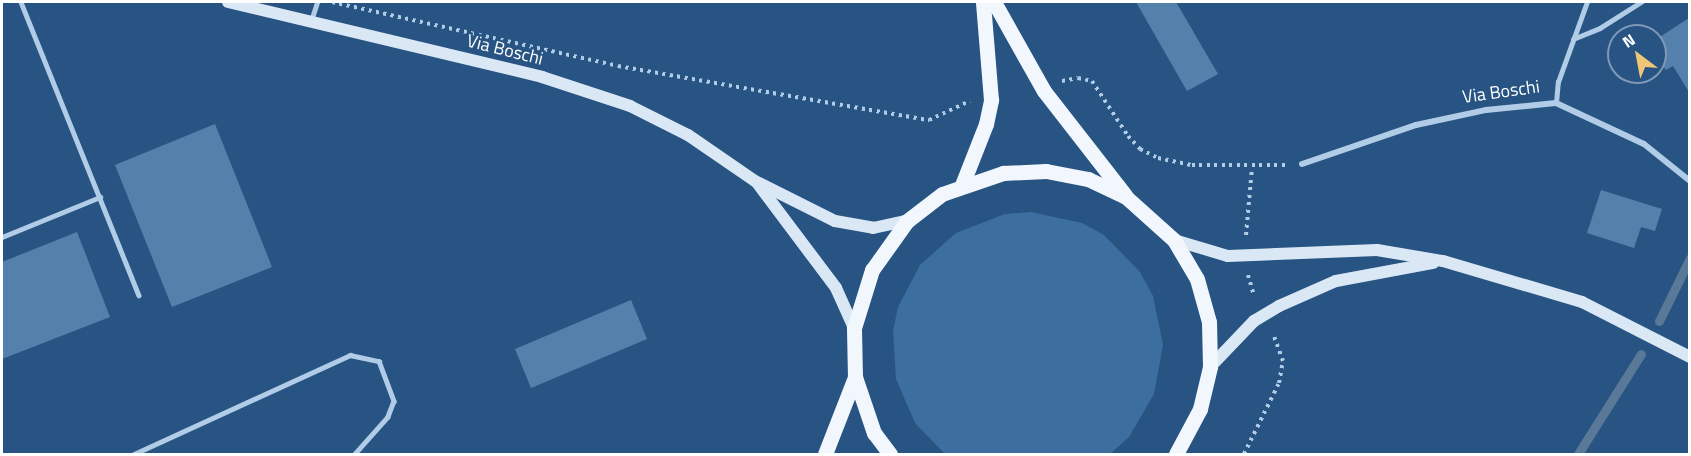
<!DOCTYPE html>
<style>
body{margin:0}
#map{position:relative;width:1691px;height:456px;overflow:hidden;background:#285483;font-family:"Titillium Web",sans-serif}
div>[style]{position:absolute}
.green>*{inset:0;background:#3c6f9f}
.stream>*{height:9px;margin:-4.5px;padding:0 4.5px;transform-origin:4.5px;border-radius:4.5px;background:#5a7998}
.building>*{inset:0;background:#5481ac}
.path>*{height:4px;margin-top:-2px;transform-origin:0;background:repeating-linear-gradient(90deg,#b1cce7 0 3px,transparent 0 7.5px)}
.service>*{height:4.5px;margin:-2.25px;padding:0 2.25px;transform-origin:2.25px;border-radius:2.25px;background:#b1cce7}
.minor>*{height:6px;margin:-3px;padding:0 3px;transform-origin:3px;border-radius:3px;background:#b1cce7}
.secondary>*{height:12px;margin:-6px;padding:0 6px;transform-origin:6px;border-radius:6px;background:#dae8f6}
.primary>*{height:15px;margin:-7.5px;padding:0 7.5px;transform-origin:7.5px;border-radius:7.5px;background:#f2f7fd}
span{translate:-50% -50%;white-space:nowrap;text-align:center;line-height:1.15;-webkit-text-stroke:4.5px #285483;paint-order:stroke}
.street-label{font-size:18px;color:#fff}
.frame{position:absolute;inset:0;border:3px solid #fff;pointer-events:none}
.north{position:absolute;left:1607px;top:24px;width:60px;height:60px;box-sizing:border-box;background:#285483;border:2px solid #7e98b5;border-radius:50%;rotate:328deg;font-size:16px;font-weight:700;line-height:24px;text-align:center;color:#fff}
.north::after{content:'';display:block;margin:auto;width:21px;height:27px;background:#efc577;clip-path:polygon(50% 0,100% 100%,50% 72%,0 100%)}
</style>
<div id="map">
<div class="green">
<i style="clip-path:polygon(1031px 212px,1082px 223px,1104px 235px,1140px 272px,1153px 296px,1163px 345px,1154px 394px,1129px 437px,1110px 454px,945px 454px,915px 423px,896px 379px,893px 331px,898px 307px,920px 265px,956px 233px,1005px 214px)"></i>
</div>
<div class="stream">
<i style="left:1659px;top:321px;width:70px;rotate:-63.8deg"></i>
<i style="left:1578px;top:454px;width:118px;rotate:-57.8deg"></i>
</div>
<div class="building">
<i style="clip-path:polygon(1136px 2px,1176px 2px,1218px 74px,1187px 91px)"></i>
<i style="clip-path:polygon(1689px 18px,1689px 92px,1673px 66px,1666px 70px,1655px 54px,1655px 40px)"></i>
<i style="clip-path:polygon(215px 124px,272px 267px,172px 307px,115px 165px)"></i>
<i style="clip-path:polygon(1601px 190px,1662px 209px,1655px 231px,1641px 227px,1634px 248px,1587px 233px)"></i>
<i style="clip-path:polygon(77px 232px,110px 317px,2px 359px,2px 262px)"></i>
<i style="clip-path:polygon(631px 300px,647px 339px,531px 388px,515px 349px)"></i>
</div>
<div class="path">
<i style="left:332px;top:2px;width:293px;rotate:12.6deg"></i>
<i style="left:618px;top:66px;width:316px;rotate:9.9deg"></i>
<i style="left:929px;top:120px;width:45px;rotate:-24.9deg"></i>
<i style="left:1062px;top:81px;width:16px;rotate:-11deg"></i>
<i style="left:1078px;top:78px;width:14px;rotate:12deg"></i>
<i style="left:1092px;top:81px;width:66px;rotate:56.8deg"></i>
<i style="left:1128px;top:136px;width:18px;rotate:47deg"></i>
<i style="left:1140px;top:149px;width:20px;rotate:27deg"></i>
<i style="left:1158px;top:158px;width:35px;rotate:12deg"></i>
<i style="left:1192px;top:165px;width:93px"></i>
<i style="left:1246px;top:235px;width:67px;rotate:-84.9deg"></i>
<i style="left:1248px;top:275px;width:22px;rotate:74deg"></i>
<i style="left:1244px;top:454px;width:79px;rotate:-63.8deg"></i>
<i style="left:1279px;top:383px;width:22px;rotate:-80deg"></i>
<i style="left:1283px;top:361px;width:29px;rotate:-110deg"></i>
</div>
<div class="service">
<i style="left:21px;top:2px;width:316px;rotate:68.1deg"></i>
<i style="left:311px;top:21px;width:20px;rotate:-72deg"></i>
<i style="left:1573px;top:39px;width:29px;rotate:-22deg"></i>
<i style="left:1600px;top:28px;width:49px;rotate:-32.4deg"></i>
<i style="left:1556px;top:103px;width:21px;rotate:-85deg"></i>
<i style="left:1558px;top:82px;width:85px;rotate:-70.1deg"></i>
<i style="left:2px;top:237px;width:106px;rotate:-22.2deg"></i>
<i style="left:134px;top:454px;width:238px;rotate:-24.6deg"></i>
<i style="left:350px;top:355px;width:30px;rotate:12deg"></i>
<i style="left:379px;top:361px;width:43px;rotate:69.4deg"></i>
<i style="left:394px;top:401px;width:17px;rotate:111deg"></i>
<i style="left:388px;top:417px;width:50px;rotate:131.7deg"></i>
</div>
<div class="minor">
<i style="left:1302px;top:164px;width:120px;rotate:-18.9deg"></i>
<i style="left:1416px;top:125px;width:72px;rotate:-12.1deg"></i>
<i style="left:1486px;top:110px;width:70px;rotate:-5.7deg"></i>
<i style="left:1556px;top:103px;width:97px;rotate:25deg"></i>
<i style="left:1644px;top:144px;width:59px;rotate:38.8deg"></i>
</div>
<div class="secondary">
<i style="left:228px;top:2px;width:323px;rotate:13.4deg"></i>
<i style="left:542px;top:77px;width:93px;rotate:18.2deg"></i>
<i style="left:630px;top:106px;width:65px;rotate:26.6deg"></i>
<i style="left:688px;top:135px;width:81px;rotate:34.5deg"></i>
<i style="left:755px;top:181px;width:89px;rotate:26.6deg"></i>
<i style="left:835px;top:221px;width:39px;rotate:10deg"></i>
<i style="left:873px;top:228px;width:35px;rotate:-12deg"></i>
<i style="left:758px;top:184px;width:130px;rotate:53.1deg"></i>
<i style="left:836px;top:288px;width:44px;rotate:65.8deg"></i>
<i style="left:1174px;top:240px;width:56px;rotate:16.5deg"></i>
<i style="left:1228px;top:256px;width:149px;rotate:-2.3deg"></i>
<i style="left:1377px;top:250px;width:67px;rotate:9.5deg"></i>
<i style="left:1443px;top:261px;width:145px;rotate:16.4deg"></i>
<i style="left:1582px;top:302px;width:121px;rotate:27deg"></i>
<i style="left:1210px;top:367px;width:64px;rotate:-46.3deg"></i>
<i style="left:1254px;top:321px;width:29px;rotate:-31deg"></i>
<i style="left:1279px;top:306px;width:62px;rotate:-23.7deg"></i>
<i style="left:1336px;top:281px;width:99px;rotate:-10.5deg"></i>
</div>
<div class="primary">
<i style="left:994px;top:2px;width:102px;rotate:60.7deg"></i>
<i style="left:1044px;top:91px;width:132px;rotate:52.1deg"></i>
<i style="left:962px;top:185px;width:66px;rotate:-68.5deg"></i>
<i style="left:986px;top:124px;width:25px;rotate:-78deg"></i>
<i style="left:991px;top:100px;width:98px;rotate:-94.7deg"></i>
<i style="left:825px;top:454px;width:83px;rotate:-68.7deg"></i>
<i style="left:890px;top:454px;width:26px;rotate:-127deg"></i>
<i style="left:874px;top:433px;width:59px;rotate:-108.7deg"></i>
<i style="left:855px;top:377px;width:49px;rotate:-91.2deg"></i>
<i style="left:854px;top:328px;width:61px;rotate:-72.8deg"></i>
<i style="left:872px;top:270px;width:60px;rotate:-54.5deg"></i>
<i style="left:907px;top:221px;width:44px;rotate:-37.6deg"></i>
<i style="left:942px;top:194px;width:65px;rotate:-19deg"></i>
<i style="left:1003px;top:173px;width:43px;rotate:-2.7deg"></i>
<i style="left:1046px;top:171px;width:43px;rotate:10.8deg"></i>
<i style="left:1088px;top:179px;width:42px;rotate:25.3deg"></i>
<i style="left:1126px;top:197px;width:64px;rotate:41.9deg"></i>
<i style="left:1174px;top:240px;width:45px;rotate:59.5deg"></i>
<i style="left:1197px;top:279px;width:45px;rotate:74.4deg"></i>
<i style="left:1209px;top:322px;width:45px;rotate:88.7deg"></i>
<i style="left:1210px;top:367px;width:43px;rotate:103.4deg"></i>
<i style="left:1200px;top:409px;width:51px;rotate:118.1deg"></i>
</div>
<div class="street-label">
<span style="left:505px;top:50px;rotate:14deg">Via Boschi</span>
<span style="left:1501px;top:92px;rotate:-8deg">Via Boschi</span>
</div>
<div class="frame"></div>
<div class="north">N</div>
</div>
